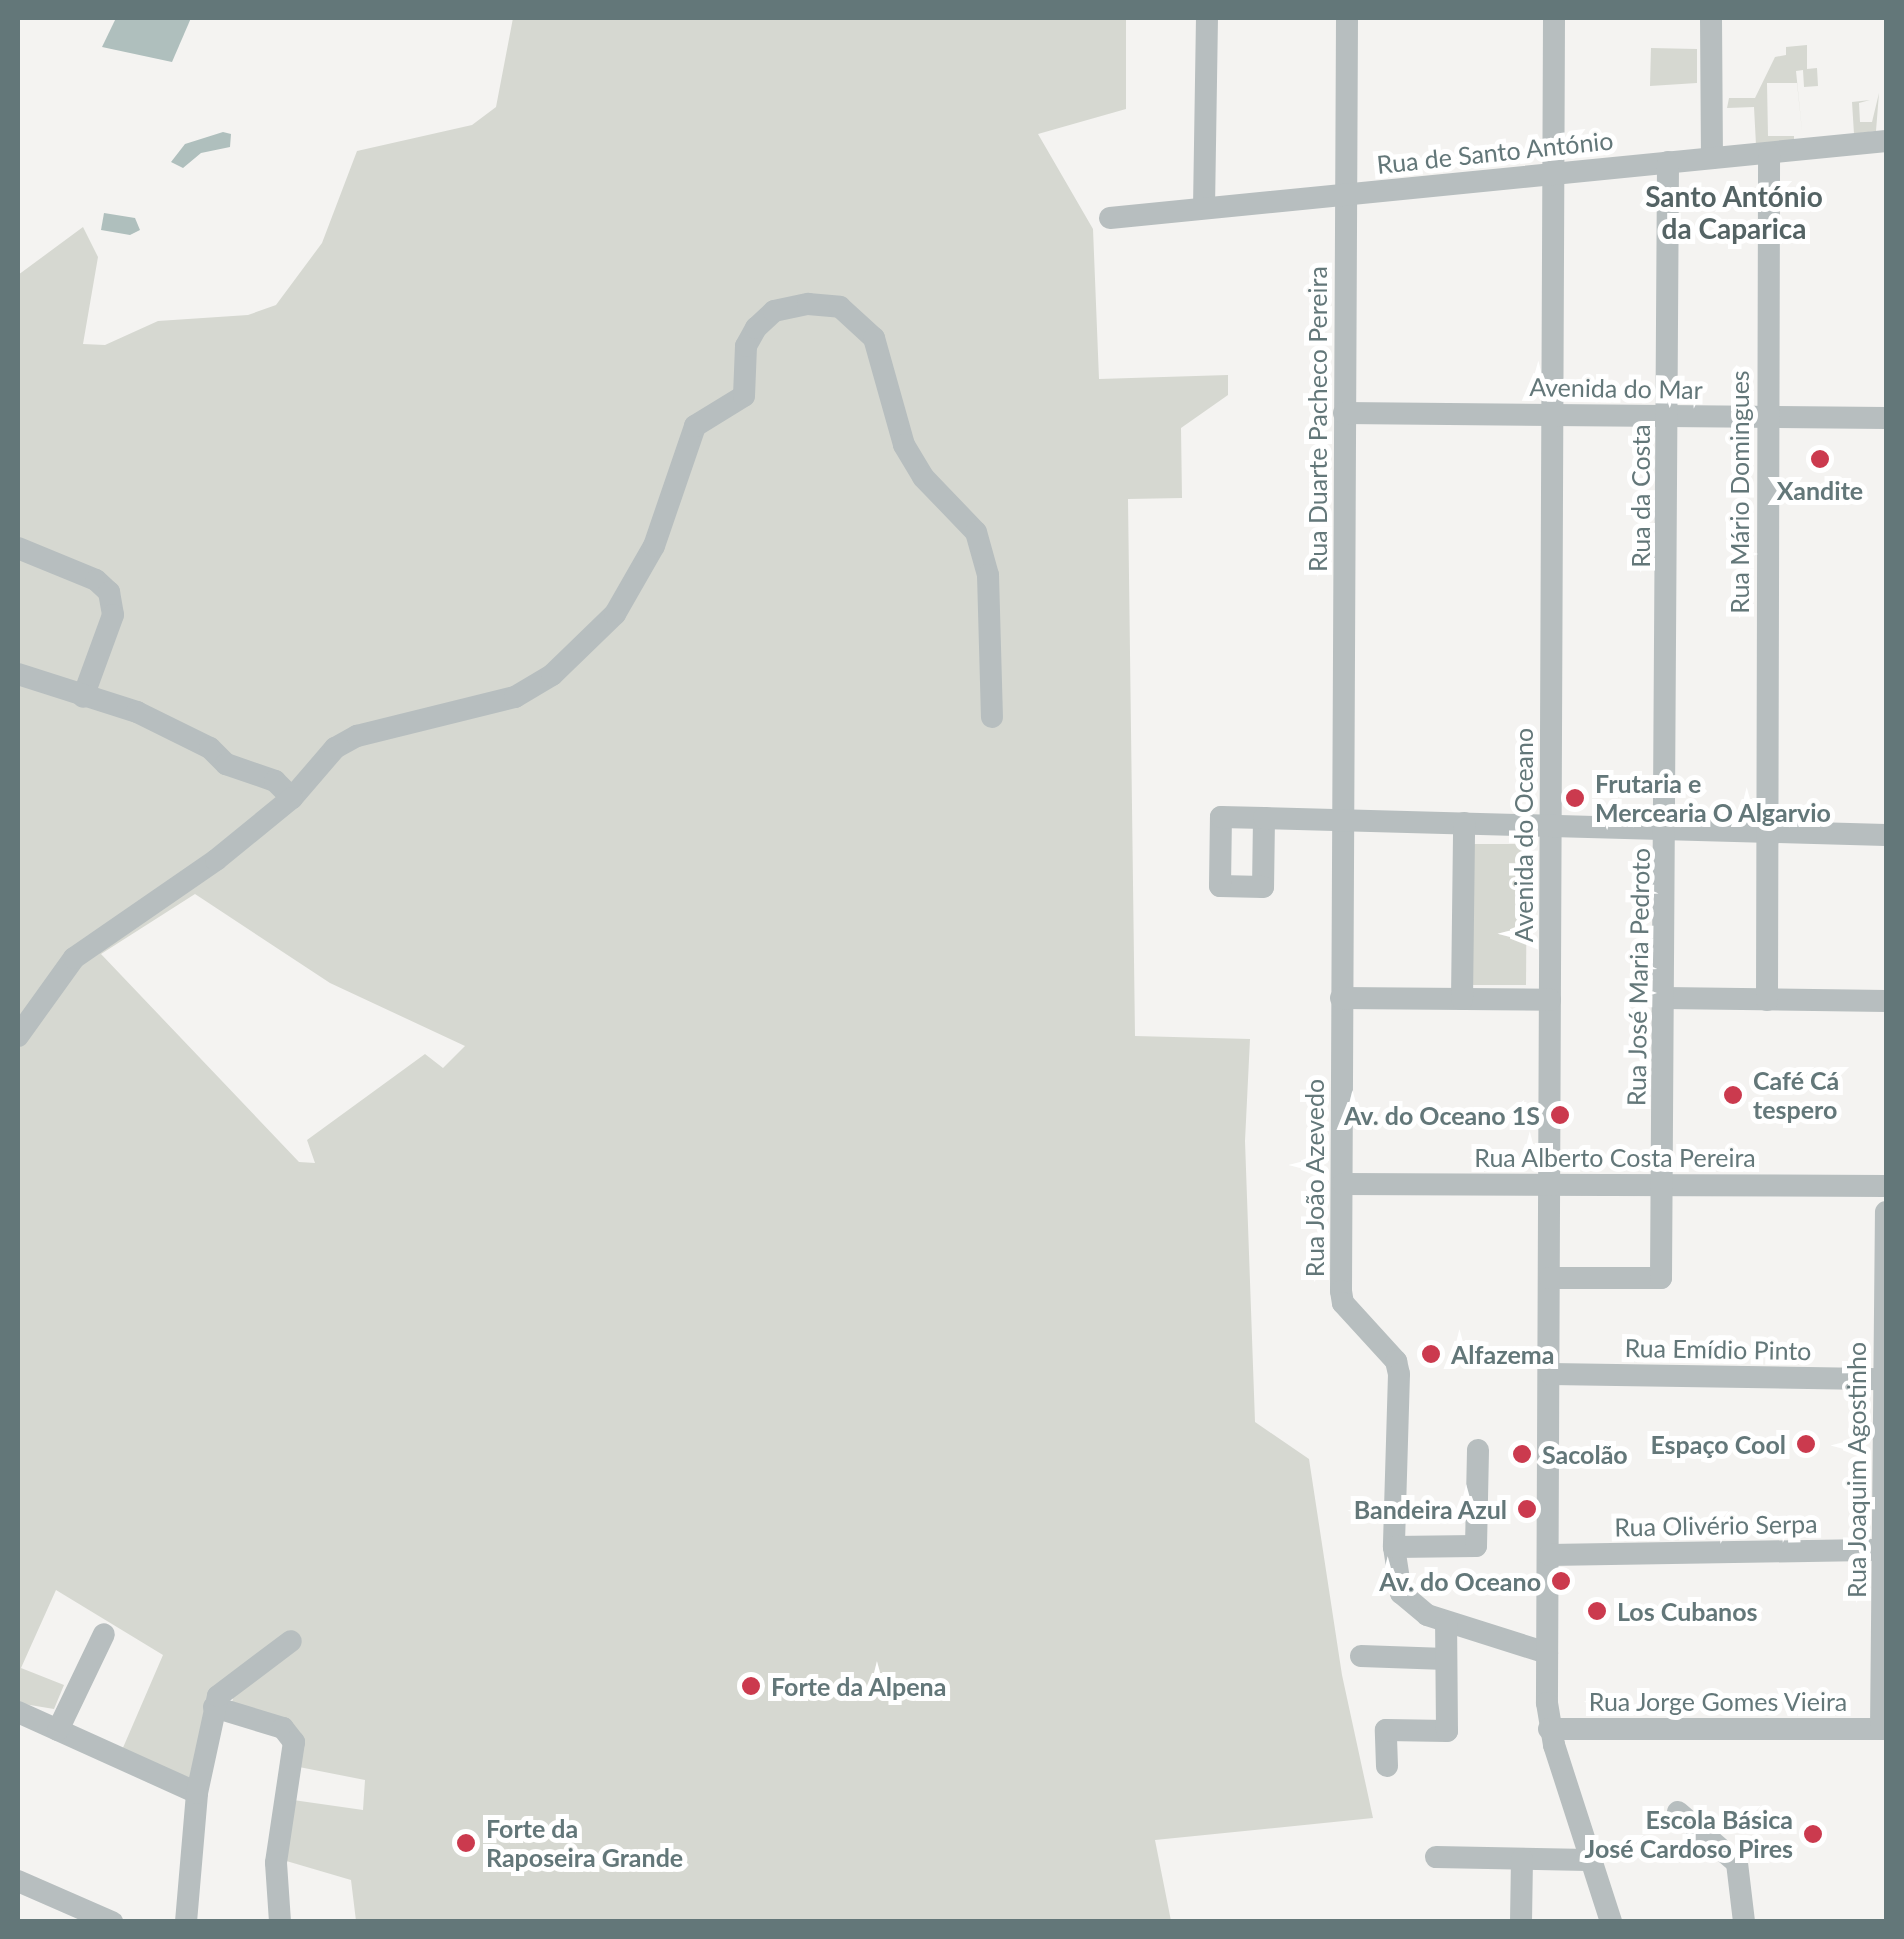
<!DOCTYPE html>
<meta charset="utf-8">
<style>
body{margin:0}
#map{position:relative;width:1904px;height:1939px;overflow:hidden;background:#f4f3f1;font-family:Lato,sans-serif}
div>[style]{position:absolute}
.green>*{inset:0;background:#d6d8d1}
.water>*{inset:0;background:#afbfbd}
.minor>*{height:22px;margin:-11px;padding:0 11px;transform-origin:11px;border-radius:11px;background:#b7bebf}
.dots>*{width:28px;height:28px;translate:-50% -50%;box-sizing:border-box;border:5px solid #fff;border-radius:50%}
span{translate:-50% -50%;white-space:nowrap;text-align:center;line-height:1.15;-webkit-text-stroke:10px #fff;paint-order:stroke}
.street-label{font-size:25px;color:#637779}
.poi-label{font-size:25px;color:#637779;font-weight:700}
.left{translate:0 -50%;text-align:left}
.right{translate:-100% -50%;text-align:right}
.neighbourhood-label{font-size:28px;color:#546364;font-weight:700}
.frame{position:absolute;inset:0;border:20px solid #637779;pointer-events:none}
</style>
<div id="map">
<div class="green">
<i style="clip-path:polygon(evenodd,513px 18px,1126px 18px,1126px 109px,1038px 134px,1093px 229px,1099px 379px,1228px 375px,1228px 395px,1181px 428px,1182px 498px,1128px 499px,1135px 1036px,1250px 1039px,1245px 1141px,1255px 1422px,1309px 1459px,1342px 1675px,1373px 1818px,1155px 1840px,1171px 1921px,356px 1921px,351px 1880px,283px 1860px,293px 1800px,363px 1810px,365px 1780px,299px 1767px,302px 1747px,232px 1702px,236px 1689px,212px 1692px,192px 1779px,122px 1750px,163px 1655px,56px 1590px,21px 1668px,64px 1685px,54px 1709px,18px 1703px,18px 275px,83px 227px,98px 257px,83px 344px,105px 345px,158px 321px,248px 315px,276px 305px,322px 243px,357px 151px,472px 125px,496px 107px,513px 18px,195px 894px,330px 983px,465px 1046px,443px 1068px,425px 1054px,307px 1140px,315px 1163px,299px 1162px,101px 954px,195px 894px)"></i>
<i style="clip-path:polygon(1807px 45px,1807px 69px,1817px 68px,1818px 86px,1804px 87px,1803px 70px,1796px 71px,1803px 140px,1797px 83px,1767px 83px,1768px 136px,1794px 136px,1794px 141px,1756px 145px,1754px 107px,1727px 108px,1729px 98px,1755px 98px,1775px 57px,1786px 55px,1786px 47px)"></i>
<i style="clip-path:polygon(1651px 48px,1697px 49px,1697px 83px,1650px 86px)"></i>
<i style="clip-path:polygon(1879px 93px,1876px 131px,1854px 134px,1852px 102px,1870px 100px,1859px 103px,1860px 122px,1872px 122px)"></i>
<i style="clip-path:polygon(1468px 844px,1527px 844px,1526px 985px,1467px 985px)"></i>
</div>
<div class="water">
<i style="clip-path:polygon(116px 18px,191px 18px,172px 62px,102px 47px)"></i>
<i style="clip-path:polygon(223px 132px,231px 134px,230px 147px,201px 153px,183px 168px,171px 162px,185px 144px)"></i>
<i style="clip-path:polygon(104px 213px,135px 218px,140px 230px,130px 235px,101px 230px)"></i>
</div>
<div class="minor">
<i style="left:1347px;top:18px;width:1273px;rotate:90.27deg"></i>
<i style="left:1341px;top:1291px;width:12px;rotate:81deg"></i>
<i style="left:1343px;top:1303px;width:79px;rotate:47.6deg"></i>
<i style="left:1396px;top:1361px;width:13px;rotate:77deg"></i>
<i style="left:1399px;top:1374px;width:173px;rotate:91.7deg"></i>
<i style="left:1394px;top:1547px;width:47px;rotate:81.3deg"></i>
<i style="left:1401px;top:1593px;width:34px;rotate:40deg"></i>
<i style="left:1427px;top:1615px;width:126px;rotate:17.6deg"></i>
<i style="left:1554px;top:18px;width:1685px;rotate:90.24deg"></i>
<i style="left:1547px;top:1703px;width:43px;rotate:80.5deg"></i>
<i style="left:1554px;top:1745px;width:186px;rotate:72.1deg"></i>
<i style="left:1711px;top:18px;width:140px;rotate:89.6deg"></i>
<i style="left:1204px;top:208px;width:190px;rotate:-89.1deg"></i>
<i style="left:1110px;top:218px;width:780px;rotate:-5.67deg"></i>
<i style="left:1344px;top:413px;width:542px;rotate:0.53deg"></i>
<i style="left:18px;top:548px;width:84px;rotate:22.3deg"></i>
<i style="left:96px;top:580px;width:18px;rotate:43deg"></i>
<i style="left:109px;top:592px;width:23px;rotate:80deg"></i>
<i style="left:113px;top:615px;width:87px;rotate:110.1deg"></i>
<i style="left:18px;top:674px;width:125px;rotate:17.7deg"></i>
<i style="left:137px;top:712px;width:81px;rotate:26.3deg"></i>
<i style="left:210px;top:748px;width:23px;rotate:45deg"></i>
<i style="left:226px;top:764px;width:52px;rotate:19.1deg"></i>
<i style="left:275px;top:781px;width:24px;rotate:45deg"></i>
<i style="left:292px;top:798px;width:66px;rotate:-49.3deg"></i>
<i style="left:335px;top:748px;width:25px;rotate:-29deg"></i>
<i style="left:357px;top:736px;width:163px;rotate:-13.9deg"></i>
<i style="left:515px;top:697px;width:43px;rotate:-30.7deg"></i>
<i style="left:552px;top:675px;width:88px;rotate:-44.1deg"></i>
<i style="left:615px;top:614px;width:78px;rotate:-60.2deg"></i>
<i style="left:654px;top:546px;width:127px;rotate:-71.1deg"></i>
<i style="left:695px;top:426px;width:57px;rotate:-31.5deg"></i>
<i style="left:744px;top:396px;width:50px;rotate:-87.7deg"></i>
<i style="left:746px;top:346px;width:21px;rotate:-61deg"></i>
<i style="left:756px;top:328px;width:25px;rotate:-43deg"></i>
<i style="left:774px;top:311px;width:35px;rotate:-12deg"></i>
<i style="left:808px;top:304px;width:32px;rotate:5deg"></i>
<i style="left:840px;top:307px;width:46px;rotate:42.4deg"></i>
<i style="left:874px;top:338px;width:111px;rotate:74.3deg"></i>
<i style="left:904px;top:445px;width:37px;rotate:59deg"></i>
<i style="left:923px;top:477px;width:76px;rotate:46.1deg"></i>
<i style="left:976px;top:532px;width:45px;rotate:74.4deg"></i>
<i style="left:988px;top:575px;width:142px;rotate:88.4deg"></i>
<i style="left:1264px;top:818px;width:69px;rotate:90.8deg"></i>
<i style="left:1263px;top:887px;width:43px;rotate:-178.7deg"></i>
<i style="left:1220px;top:886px;width:69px;rotate:-89.2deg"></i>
<i style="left:1221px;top:817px;width:43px;rotate:1.3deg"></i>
<i style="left:1264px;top:818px;width:622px;rotate:1.57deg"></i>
<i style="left:1341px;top:998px;width:209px;rotate:0.5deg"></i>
<i style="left:1665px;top:998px;width:221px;rotate:0.8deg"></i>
<i style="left:1462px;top:999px;width:176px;rotate:-89.3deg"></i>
<i style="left:1767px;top:1000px;width:847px;rotate:-89.86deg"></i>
<i style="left:18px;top:1036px;width:96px;rotate:-54.3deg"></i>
<i style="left:74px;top:958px;width:173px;rotate:-34.6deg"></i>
<i style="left:216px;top:860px;width:98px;rotate:-39.2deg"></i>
<i style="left:1343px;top:1184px;width:543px;rotate:0.21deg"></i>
<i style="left:1550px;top:1278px;width:111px"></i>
<i style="left:1661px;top:1278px;width:1116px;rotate:-89.64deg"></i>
<i style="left:1551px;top:1374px;width:333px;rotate:0.9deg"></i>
<i style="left:1394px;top:1547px;width:82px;rotate:-0.7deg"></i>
<i style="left:1476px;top:1546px;width:96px;rotate:-88.8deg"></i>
<i style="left:1549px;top:1555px;width:335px;rotate:-0.9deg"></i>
<i style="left:1361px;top:1656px;width:85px;rotate:2deg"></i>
<i style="left:214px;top:1707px;width:72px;rotate:16.9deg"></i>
<i style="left:283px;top:1728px;width:18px;rotate:52deg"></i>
<i style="left:294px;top:1742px;width:122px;rotate:98.5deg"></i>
<i style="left:276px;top:1863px;width:59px;rotate:86.1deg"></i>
<i style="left:18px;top:1712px;width:196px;rotate:24.3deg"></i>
<i style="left:1549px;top:1729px;width:337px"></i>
<i style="left:1881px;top:1729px;width:517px;rotate:-89.45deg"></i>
<i style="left:58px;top:1730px;width:106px;rotate:-64.4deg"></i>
<i style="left:1387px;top:1766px;width:36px;rotate:-92deg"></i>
<i style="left:1386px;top:1730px;width:61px;rotate:0.9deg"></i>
<i style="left:1447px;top:1731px;width:109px;rotate:-90.5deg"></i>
<i style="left:1678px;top:1812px;width:78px;rotate:40.8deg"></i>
<i style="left:1737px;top:1863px;width:59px;rotate:83.2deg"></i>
<i style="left:1436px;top:1857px;width:152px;rotate:1.1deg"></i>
<i style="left:18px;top:1881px;width:103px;rotate:23.6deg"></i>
<i style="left:186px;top:1922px;width:129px;rotate:-85.1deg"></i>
<i style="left:197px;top:1793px;width:99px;rotate:-77.8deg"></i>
<i style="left:218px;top:1696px;width:91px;rotate:-37deg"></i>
<i style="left:1521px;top:1922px;width:63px;rotate:-89.1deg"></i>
</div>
<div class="dots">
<i style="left:1820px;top:459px;background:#cb3a4e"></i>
<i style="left:1575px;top:798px;background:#cb3a4e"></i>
<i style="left:1733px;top:1095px;background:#cb3a4e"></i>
<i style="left:1560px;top:1115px;background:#cb3a4e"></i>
<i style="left:1431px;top:1354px;background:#cb3a4e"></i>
<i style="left:1806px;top:1444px;background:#cb3a4e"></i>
<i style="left:1522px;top:1454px;background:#cb3a4e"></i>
<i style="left:1527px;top:1509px;background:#cb3a4e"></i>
<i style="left:1561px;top:1581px;background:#cb3a4e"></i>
<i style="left:1597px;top:1611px;background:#cb3a4e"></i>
<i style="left:751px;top:1686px;background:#cb3a4e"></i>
<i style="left:1813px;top:1834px;background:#cb3a4e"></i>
<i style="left:466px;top:1843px;background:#cb3a4e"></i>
</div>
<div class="street-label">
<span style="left:1495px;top:152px;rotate:-6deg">Rua de Santo António</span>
<span style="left:1616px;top:388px;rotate:1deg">Avenida do Mar</span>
<span style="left:1317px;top:419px;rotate:-90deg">Rua Duarte Pacheco Pereira</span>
<span style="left:1739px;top:492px;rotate:-90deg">Rua Mário Domingues</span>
<span style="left:1640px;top:496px;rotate:-90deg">Rua da Costa</span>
<span style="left:1523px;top:835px;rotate:-90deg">Avenida do Oceano</span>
<span style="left:1638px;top:977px;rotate:-89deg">Rua José Maria Pedroto</span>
<span style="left:1615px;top:1157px">Rua Alberto Costa Pereira</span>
<span style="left:1314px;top:1178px;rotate:-90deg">Rua João Azevedo</span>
<span style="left:1718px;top:1349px;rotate:1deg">Rua Emídio Pinto</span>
<span style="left:1856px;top:1470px;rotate:-90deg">Rua Joaquim Agostinho</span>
<span style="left:1716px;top:1525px;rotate:-1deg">Rua Olivério Serpa</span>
<span style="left:1718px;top:1701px">Rua Jorge Gomes Vieira</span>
</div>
<div class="poi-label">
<span style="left:1820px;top:490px">Xandite</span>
<span class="left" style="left:1595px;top:798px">Frutaria e<br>Mercearia O Algarvio</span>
<span class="left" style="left:1753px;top:1095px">Café Cá<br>tespero</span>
<span class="right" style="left:1540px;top:1115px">Av. do Oceano 1S</span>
<span class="left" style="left:1451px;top:1354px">Alfazema</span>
<span class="right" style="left:1786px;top:1444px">Espaço Cool</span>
<span class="left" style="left:1542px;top:1454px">Sacolão</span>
<span class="right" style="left:1507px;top:1509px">Bandeira Azul</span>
<span class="right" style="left:1541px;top:1581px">Av. do Oceano</span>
<span class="left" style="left:1617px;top:1611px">Los Cubanos</span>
<span class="left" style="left:771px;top:1686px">Forte da Alpena</span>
<span class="right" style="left:1793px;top:1834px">Escola Básica<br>José Cardoso Pires</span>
<span class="left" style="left:486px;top:1843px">Forte da<br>Raposeira Grande</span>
</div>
<div class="neighbourhood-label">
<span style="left:1734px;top:212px">Santo António<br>da Caparica</span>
</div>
<div class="frame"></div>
</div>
